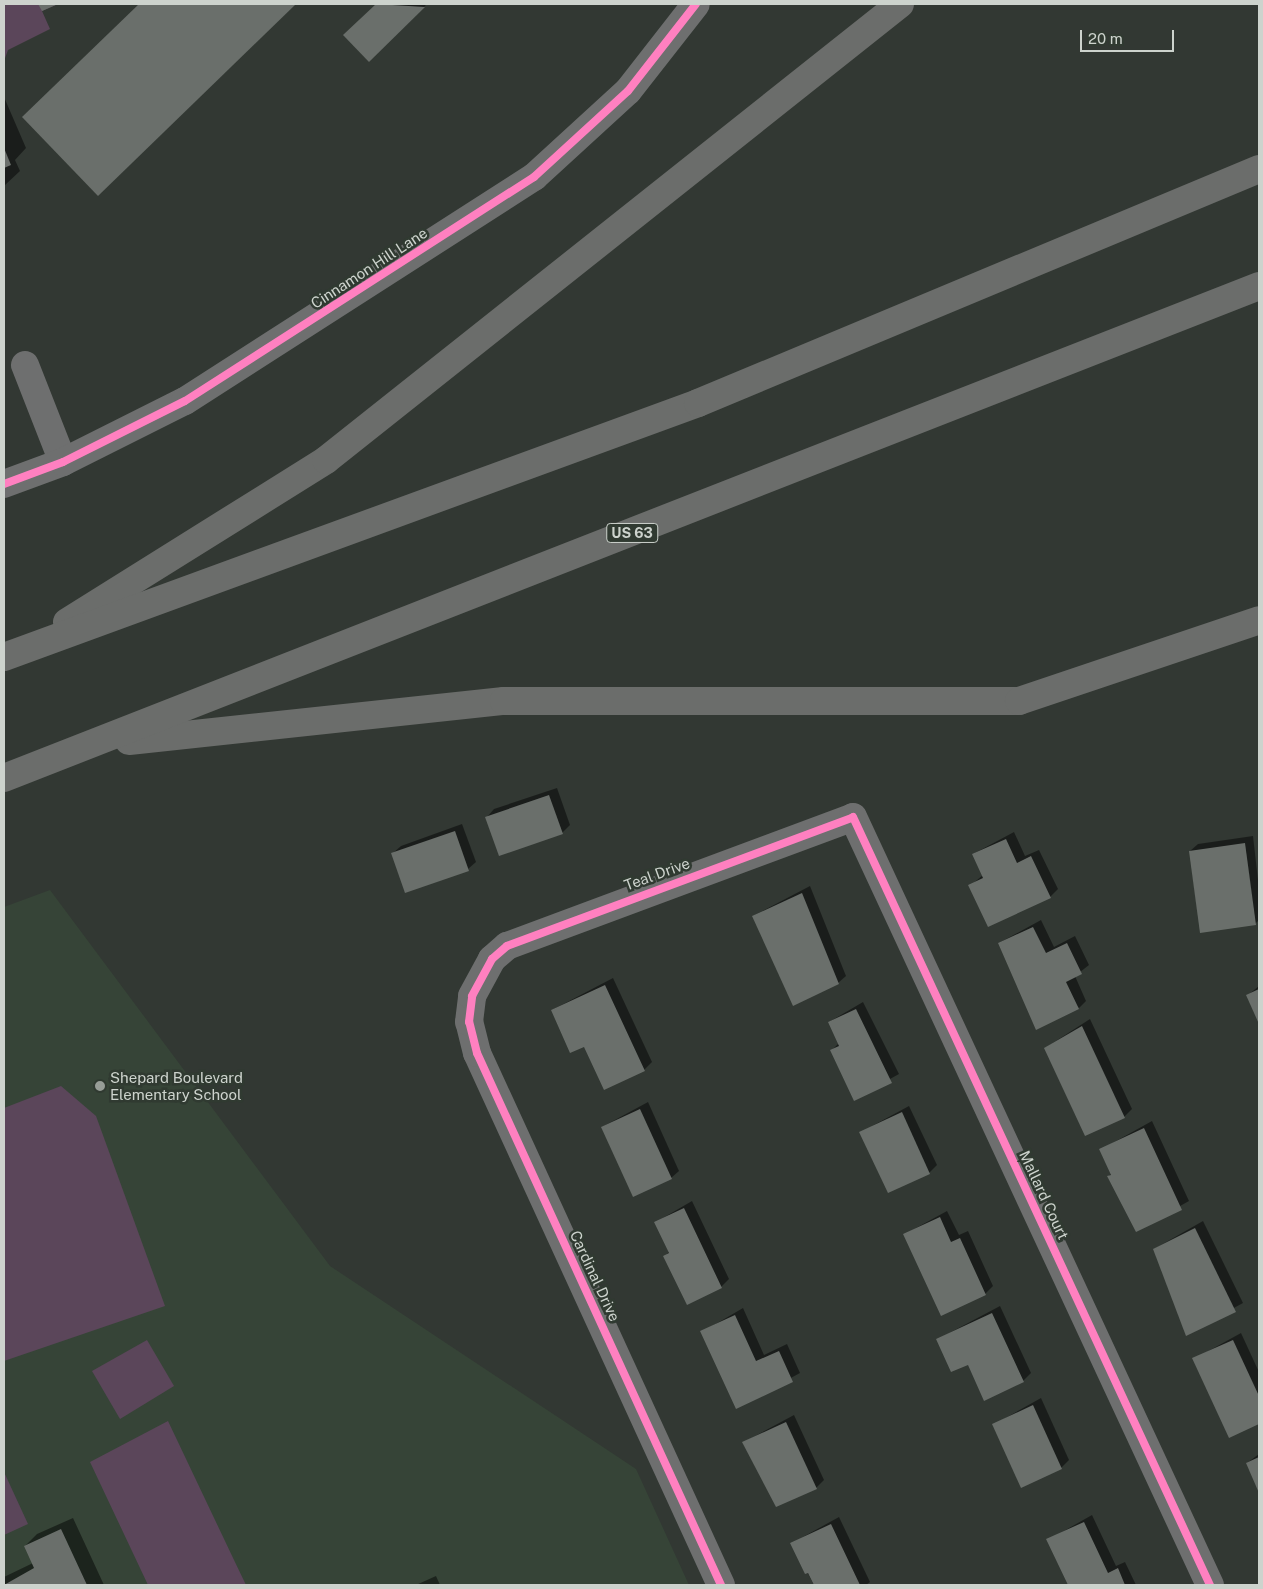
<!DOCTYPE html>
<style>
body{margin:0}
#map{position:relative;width:1263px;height:1589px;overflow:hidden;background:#323833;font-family:"Public Sans",sans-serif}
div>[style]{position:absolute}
.built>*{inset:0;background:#364437}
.green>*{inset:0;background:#5b465a}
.shadow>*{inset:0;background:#0007}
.building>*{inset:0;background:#6a6f6b}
.street>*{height:28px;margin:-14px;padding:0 14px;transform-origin:14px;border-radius:14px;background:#6e6f6f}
.highway>*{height:28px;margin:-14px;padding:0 14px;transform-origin:14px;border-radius:14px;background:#6b6d6b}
.cycleway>*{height:8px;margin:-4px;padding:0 4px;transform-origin:4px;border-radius:4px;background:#ff80c0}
.dots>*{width:14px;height:14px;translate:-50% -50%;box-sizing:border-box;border:2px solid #303a31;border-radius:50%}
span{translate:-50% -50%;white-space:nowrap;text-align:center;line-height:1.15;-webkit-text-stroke:5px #303a31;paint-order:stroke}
.shield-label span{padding:1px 4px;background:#303a31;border:1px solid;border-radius:4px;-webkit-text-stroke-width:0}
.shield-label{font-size:14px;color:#cdd3cd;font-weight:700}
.street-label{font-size:15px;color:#cdd3cd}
.poi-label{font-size:15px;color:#cdd3cd}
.left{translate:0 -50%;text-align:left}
.frame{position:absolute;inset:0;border:5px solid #cdd3cd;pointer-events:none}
.scale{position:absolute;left:1080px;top:30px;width:94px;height:22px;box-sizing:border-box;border:2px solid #cdd3cd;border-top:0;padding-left:6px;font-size:15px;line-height:18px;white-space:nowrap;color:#cdd3cd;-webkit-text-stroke:4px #303a31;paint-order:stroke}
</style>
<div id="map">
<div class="built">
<i style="clip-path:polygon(50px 890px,330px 1266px,636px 1469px,689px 1585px,4px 1585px,4px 907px)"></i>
</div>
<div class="green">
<i style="clip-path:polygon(4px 4px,58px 4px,42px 11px,50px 29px,8px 50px,4px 61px)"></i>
<i style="clip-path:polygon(61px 1086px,96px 1116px,165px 1306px,4px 1361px,4px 1108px)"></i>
<i style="clip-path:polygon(147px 1340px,174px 1386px,120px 1419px,92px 1371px)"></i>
<i style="clip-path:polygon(168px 1421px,234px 1560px,246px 1585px,148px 1585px,90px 1462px)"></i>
<i style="clip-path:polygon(4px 1472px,28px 1524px,4px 1535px)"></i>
</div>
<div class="shadow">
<i style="clip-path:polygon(141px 4px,294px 4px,98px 194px,24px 117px)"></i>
<i style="clip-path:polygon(378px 4px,427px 4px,369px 60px,345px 35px)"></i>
<i style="clip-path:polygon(4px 97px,26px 148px,15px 160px,20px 171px,4px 186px)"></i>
<i style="clip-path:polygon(557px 788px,570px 825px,562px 833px,487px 817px,494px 809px)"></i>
<i style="clip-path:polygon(462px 824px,476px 862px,468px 869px,393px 853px,401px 846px)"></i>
<i style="clip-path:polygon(1014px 832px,1025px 856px,1039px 850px,1058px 889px,1050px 897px,970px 886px,983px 875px,973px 854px)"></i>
<i style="clip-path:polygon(1253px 836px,1259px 889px,1259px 920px,1255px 924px,1190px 851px,1198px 844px)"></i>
<i style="clip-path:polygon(810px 886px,846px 976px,838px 983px,753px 916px)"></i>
<i style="clip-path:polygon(1041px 920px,1054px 947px,1075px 936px,1089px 965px,1075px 976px,1086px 1001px,1079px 1008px,999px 943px)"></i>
<i style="clip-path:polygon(613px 978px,652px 1062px,644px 1070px,585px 1045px,552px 1010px)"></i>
<i style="clip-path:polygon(1259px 986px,1259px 1021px,1248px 995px)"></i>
<i style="clip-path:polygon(863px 1002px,899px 1074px,854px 1099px,832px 1050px,839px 1043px,829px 1022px)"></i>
<i style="clip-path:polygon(1090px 1019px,1132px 1109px,1124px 1117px,1045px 1048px)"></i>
<i style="clip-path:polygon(648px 1102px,679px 1171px,671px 1178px,602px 1127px)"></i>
<i style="clip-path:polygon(909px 1106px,937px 1165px,929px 1173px,861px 1132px)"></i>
<i style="clip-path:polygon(1152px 1121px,1189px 1201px,1137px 1230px,1108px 1177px,1111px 1174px,1100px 1150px)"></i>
<i style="clip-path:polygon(692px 1201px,729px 1279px,721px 1287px,665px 1256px,669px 1252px,656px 1222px)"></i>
<i style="clip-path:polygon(947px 1211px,959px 1235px,968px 1231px,993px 1286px,985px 1294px,905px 1234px)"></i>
<i style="clip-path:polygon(1203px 1221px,1243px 1303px,1186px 1334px,1154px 1249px)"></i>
<i style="clip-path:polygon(1000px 1306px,1031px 1373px,1023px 1381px,938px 1339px)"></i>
<i style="clip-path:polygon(743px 1308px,764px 1355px,787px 1344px,800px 1373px,737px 1407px,702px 1332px)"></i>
<i style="clip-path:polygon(1241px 1333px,1259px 1372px,1259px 1423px,1230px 1436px,1194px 1359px)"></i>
<i style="clip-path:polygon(1041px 1398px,1069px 1460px,1061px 1468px,993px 1425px)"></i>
<i style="clip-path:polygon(794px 1415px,824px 1480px,816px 1488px,744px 1442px)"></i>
<i style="clip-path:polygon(1259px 1454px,1259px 1490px,1247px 1463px)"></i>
<i style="clip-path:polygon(1092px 1515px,1116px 1566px,1125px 1562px,1136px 1585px,1069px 1585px,1048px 1540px)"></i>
<i style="clip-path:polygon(839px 1517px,870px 1582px,866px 1585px,814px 1585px,792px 1543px)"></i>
<i style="clip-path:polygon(73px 1518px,104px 1585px,4px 1585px,4px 1577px,33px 1563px,25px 1546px,37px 1534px)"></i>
<i style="clip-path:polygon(436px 1576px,440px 1585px,416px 1585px)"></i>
</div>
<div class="building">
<i style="clip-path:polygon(38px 4px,58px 4px,42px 11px)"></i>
<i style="clip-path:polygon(139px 4px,296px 4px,98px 196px,22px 117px)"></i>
<i style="clip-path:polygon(376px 4px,425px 7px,369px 62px,343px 35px)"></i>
<i style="clip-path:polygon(4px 148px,11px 165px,4px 168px)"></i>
<i style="clip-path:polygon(549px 795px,563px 834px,499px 856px,485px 817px)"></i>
<i style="clip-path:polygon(455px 831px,469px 871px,405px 893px,391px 853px)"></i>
<i style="clip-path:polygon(1006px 839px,1017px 863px,1031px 856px,1051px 898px,988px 927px,968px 885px,983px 878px,972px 854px)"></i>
<i style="clip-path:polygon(1245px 843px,1256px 925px,1200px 933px,1189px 851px)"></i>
<i style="clip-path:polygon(802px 893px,839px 984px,793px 1006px,752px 916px)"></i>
<i style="clip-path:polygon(1033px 927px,1046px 953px,1067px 943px,1082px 974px,1066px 982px,1079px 1009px,1036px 1030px,998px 943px)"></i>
<i style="clip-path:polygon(605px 985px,645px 1071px,604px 1090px,584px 1047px,570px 1053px,551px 1010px)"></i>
<i style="clip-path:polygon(1259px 989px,1259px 1024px,1246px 995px)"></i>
<i style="clip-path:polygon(856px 1009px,892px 1083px,854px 1101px,830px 1050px,839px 1046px,828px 1022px)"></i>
<i style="clip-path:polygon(1082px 1026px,1125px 1118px,1085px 1136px,1044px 1048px)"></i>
<i style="clip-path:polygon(640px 1109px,672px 1179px,633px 1197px,601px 1127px)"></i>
<i style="clip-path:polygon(902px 1112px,930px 1174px,888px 1193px,859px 1132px)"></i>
<i style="clip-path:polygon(1144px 1128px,1182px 1210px,1136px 1232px,1107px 1176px,1111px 1175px,1099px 1149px)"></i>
<i style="clip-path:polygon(684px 1208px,722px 1288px,687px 1305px,663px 1256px,669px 1253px,654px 1222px)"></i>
<i style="clip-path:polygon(940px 1217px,951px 1242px,960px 1238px,986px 1295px,941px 1316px,903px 1234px)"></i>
<i style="clip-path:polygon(1195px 1228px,1236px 1312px,1186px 1336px,1153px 1249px)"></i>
<i style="clip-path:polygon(992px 1313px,1024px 1382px,984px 1401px,968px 1365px,951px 1372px,936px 1339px)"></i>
<i style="clip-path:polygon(735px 1315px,756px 1361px,779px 1351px,793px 1382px,736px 1409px,700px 1331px)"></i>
<i style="clip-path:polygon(1233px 1340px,1259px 1396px,1259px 1424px,1229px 1438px,1192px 1358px)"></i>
<i style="clip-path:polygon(1033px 1405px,1062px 1469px,1021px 1488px,992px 1424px)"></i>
<i style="clip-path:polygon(786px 1422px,817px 1489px,776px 1507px,742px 1442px)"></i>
<i style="clip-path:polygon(1259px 1457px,1259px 1493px,1246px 1463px)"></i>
<i style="clip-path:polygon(1084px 1522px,1108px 1573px,1118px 1568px,1125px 1585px,1068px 1585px,1046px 1539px)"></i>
<i style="clip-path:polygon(831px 1524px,860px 1585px,814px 1585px,808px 1573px,805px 1574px,790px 1543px)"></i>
<i style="clip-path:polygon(61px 1529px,87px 1585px,4px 1585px,34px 1568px,24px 1546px)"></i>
</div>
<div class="street">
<i style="left:25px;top:365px;width:104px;rotate:68.6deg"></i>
<i style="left:4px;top:484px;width:63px;rotate:-20.4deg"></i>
<i style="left:63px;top:462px;width:136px;rotate:-26.6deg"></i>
<i style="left:185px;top:401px;width:415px;rotate:-32.7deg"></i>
<i style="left:534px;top:177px;width:127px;rotate:-42.5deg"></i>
<i style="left:628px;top:91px;width:110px;rotate:-52deg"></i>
<i style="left:721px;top:1585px;width:585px;rotate:-114.64deg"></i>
<i style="left:477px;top:1053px;width:32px;rotate:-104deg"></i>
<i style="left:469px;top:1022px;width:26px;rotate:-83deg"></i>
<i style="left:472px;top:996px;width:42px;rotate:-61.6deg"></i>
<i style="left:492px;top:959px;width:20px;rotate:-41deg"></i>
<i style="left:507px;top:946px;width:369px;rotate:-20.4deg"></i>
<i style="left:853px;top:817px;width:847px;rotate:65.07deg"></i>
</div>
<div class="highway">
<i style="left:67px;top:622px;width:305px;rotate:-32deg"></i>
<i style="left:326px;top:460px;width:733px;rotate:-38.46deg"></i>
<i style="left:4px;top:657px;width:739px;rotate:-20.1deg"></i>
<i style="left:698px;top:403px;width:608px;rotate:-22.64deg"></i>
<i style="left:129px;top:741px;width:377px;rotate:-6.1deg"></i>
<i style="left:504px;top:701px;width:515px"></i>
<i style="left:1019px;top:701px;width:253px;rotate:-18.6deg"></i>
<i style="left:4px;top:778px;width:1348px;rotate:-21.41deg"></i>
</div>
<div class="cycleway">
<i style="left:4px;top:484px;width:63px;rotate:-20.4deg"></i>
<i style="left:63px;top:462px;width:136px;rotate:-26.6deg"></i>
<i style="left:185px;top:401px;width:415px;rotate:-32.7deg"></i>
<i style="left:534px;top:177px;width:127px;rotate:-42.5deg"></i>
<i style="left:628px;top:91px;width:110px;rotate:-52deg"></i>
<i style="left:721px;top:1585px;width:585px;rotate:-114.64deg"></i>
<i style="left:477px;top:1053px;width:32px;rotate:-104deg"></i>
<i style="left:469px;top:1022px;width:26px;rotate:-83deg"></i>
<i style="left:472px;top:996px;width:42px;rotate:-61.6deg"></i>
<i style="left:492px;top:959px;width:20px;rotate:-41deg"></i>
<i style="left:507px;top:946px;width:369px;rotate:-20.4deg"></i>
<i style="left:853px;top:817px;width:847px;rotate:65.07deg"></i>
</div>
<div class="dots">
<i style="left:100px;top:1086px;background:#979d97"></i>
</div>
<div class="shield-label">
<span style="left:632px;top:533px">US 63</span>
</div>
<div class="street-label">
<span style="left:369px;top:268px;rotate:-33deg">Cinnamon Hill Lane</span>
<span style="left:657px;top:874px;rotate:-20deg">Teal Drive</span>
<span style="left:1044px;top:1195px;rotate:65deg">Mallard Court</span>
<span style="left:595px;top:1276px;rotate:65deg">Cardinal Drive</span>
</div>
<div class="poi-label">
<span class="left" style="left:110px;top:1086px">Shepard Boulevard<br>Elementary School</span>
</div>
<div class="frame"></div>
<div class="scale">20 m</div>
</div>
